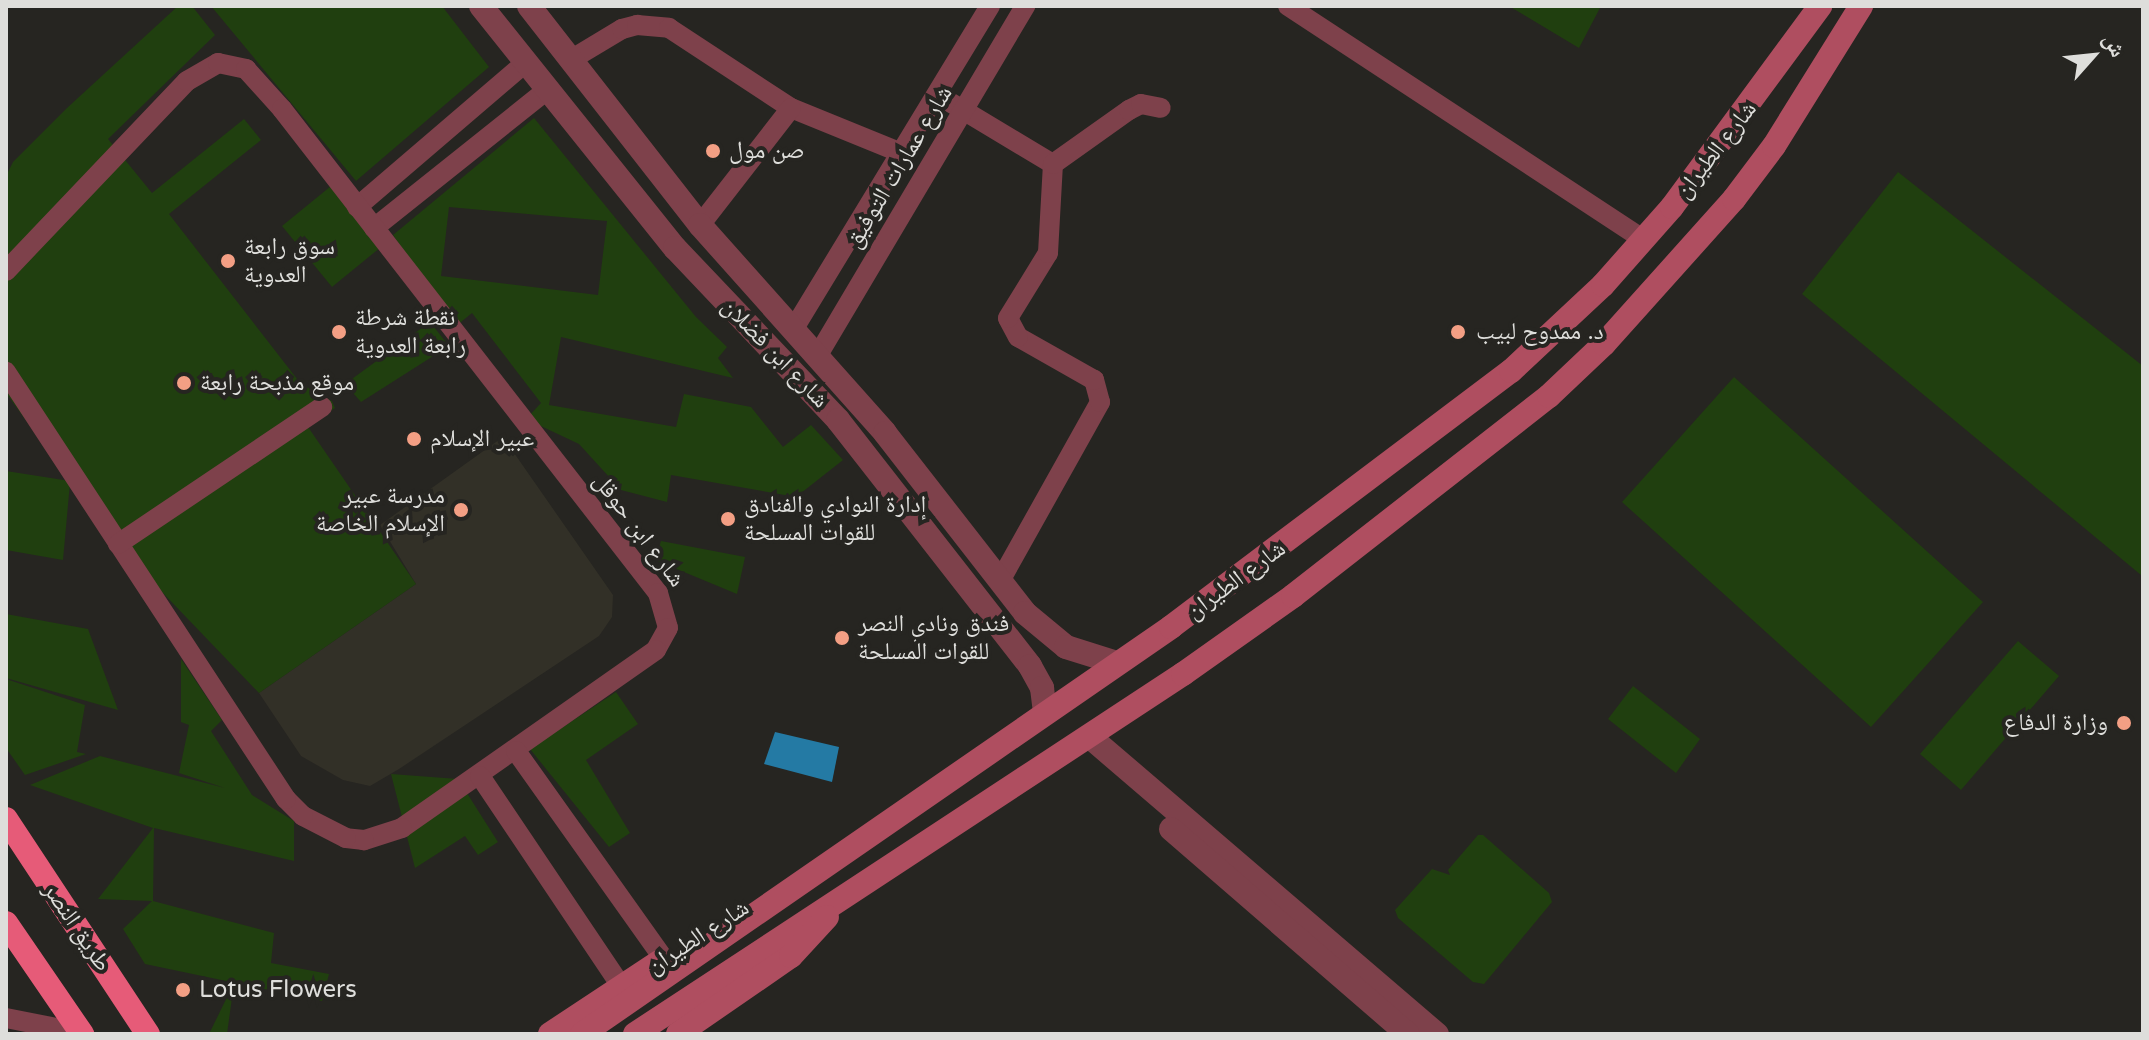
<!DOCTYPE html>
<meta charset="utf-8">
<style>
body{margin:0}
#map{position:relative;width:2149px;height:1040px;overflow:hidden;background:#262521;font-family:"Varela Round","Noto Naskh Arabic",sans-serif}
div>[style]{position:absolute}
.built>*{inset:0;background:#323027}
.green>*{inset:0;background:#203f0f}
.water>*{inset:0;background:#247aa4}
.minor>*{height:20px;margin:-10px;padding:0 10px;transform-origin:10px;border-radius:10px;background:#7e414b}
.tertiary>*{height:24px;margin:-12px;padding:0 12px;transform-origin:12px;border-radius:12px;background:#7e414b}
.secondary>*{height:24px;margin:-12px;padding:0 12px;transform-origin:12px;border-radius:12px;background:#af4e60}
.trunk>*{height:24px;margin:-12px;padding:0 12px;transform-origin:12px;border-radius:12px;background:#e65b78}
.dots>*{width:22px;height:22px;translate:-50% -50%;box-sizing:border-box;border:4px solid #262521;border-radius:50%}
span{translate:-50% -50%;white-space:nowrap;text-align:center;line-height:1.15;-webkit-text-stroke:8px #262521;paint-order:stroke}
.street-label{font-size:24px;color:#dededb}
.poi-label{font-size:24px;color:#dededb}
.left{translate:0 -50%;text-align:left}
.right{translate:-100% -50%;text-align:right}
.frame{position:absolute;inset:0;border:8px solid #dededb;pointer-events:none}
.north{position:absolute;left:2053px;top:16px;width:80px;height:80px;-webkit-text-stroke:6px #262521;paint-order:stroke;rotate:63deg;font-size:22px;font-weight:700;line-height:32px;text-align:center;color:#dededb}
.north::after{content:'';display:block;margin:auto;width:28px;height:36px;background:#dededb;clip-path:polygon(50% 0,100% 100%,50% 72%,0 100%)}
</style>
<div id="map">
<div class="built">
<i style="clip-path:polygon(503px 437px,613px 595px,612px 617px,599px 636px,399px 769px,370px 786px,343px 780px,301px 756px,259px 693px,416px 584px,380px 525px)"></i>
</div>
<div class="green">
<i style="clip-path:polygon(178px 6px,192px 6px,215px 35px,108px 139px,152px 193px,244px 119px,261px 140px,169px 214px,301px 384px,332px 401px,335px 408px,308px 427px,416px 584px,259px 693px,115px 543px,70px 483px,63px 560px,6px 550px,6px 471px,70px 481px,6px 393px,6px 176px,13px 162px,67px 108px)"></i>
<i style="clip-path:polygon(211px 6px,442px 6px,489px 67px,356px 181px)"></i>
<i style="clip-path:polygon(1509px 6px,1601px 6px,1579px 48px)"></i>
<i style="clip-path:polygon(evenodd,534px 118px,696px 317px,727px 347px,718px 358px,733px 378px,561px 337px,549px 405px,676px 427px,684px 394px,751px 407px,783px 447px,811px 425px,843px 460px,796px 497px,671px 475px,667px 502px,621px 490px,579px 444px,526px 419px,541px 403px,472px 313px,456px 326px,393px 235px,534px 118px,449px 207px,607px 221px,598px 295px,441px 276px,449px 207px)"></i>
<i style="clip-path:polygon(1898px 172px,2143px 366px,2141px 575px,1802px 294px)"></i>
<i style="clip-path:polygon(331px 186px,381px 247px,332px 287px,282px 226px)"></i>
<i style="clip-path:polygon(430px 322px,449px 346px,361px 402px,345px 384px)"></i>
<i style="clip-path:polygon(1734px 377px,1983px 602px,1871px 727px,1622px 502px)"></i>
<i style="clip-path:polygon(661px 541px,745px 557px,737px 594px,655px 560px)"></i>
<i style="clip-path:polygon(6px 614px,88px 629px,118px 710px,6px 678px)"></i>
<i style="clip-path:polygon(2018px 641px,2059px 676px,1961px 790px,1920px 754px)"></i>
<i style="clip-path:polygon(181px 659px,222px 720px,211px 731px,252px 795px,294px 821px,294px 861px,154px 828px,153px 901px,274px 933px,271px 963px,329px 974px,322px 1001px,145px 964px,123px 929px,152px 901px,98px 899px,153px 828px,30px 785px,100px 756px,225px 788px,179px 773px,189px 725px,181px 722px)"></i>
<i style="clip-path:polygon(6px 679px,85px 705px,77px 752px,86px 754px,25px 775px,6px 748px)"></i>
<i style="clip-path:polygon(1633px 686px,1700px 739px,1676px 773px,1608px 719px)"></i>
<i style="clip-path:polygon(616px 692px,638px 724px,586px 760px,630px 833px,609px 847px,530px 749px)"></i>
<i style="clip-path:polygon(391px 774px,458px 779px,498px 842px,478px 855px,465px 836px,415px 868px)"></i>
<i style="clip-path:polygon(1478px 835px,1483px 835px,1549px 893px,1552px 902px,1484px 984px,1473px 982px,1398px 918px,1395px 910px,1432px 869px,1450px 875px,1448px 870px)"></i>
<i style="clip-path:polygon(234px 983px,227px 1034px,209px 1034px)"></i>
</div>
<div class="water">
<i style="clip-path:polygon(775px 732px,839px 747px,832px 782px,764px 764px)"></i>
</div>
<div class="minor">
<i style="left:1288px;top:6px;width:425px;rotate:33.3deg"></i>
<i style="left:572px;top:59px;width:58px;rotate:-31deg"></i>
<i style="left:622px;top:29px;width:16px;rotate:-15deg"></i>
<i style="left:637px;top:25px;width:32px;rotate:5deg"></i>
<i style="left:669px;top:28px;width:146px;rotate:33.3deg"></i>
<i style="left:791px;top:108px;width:120px;rotate:22.1deg"></i>
<i style="left:938px;top:95px;width:134px;rotate:31deg"></i>
<i style="left:357px;top:207px;width:223px;rotate:-40.6deg"></i>
<i style="left:700px;top:225px;width:148px;rotate:-52.1deg"></i>
<i style="left:374px;top:228px;width:223px;rotate:-38.6deg"></i>
<i style="left:6px;top:271px;width:262px;rotate:-46.4deg"></i>
<i style="left:187px;top:81px;width:36px;rotate:-30deg"></i>
<i style="left:218px;top:63px;width:29px;rotate:12deg"></i>
<i style="left:246px;top:69px;width:54px;rotate:48deg"></i>
<i style="left:282px;top:109px;width:613px;rotate:52.16deg"></i>
<i style="left:658px;top:593px;width:36px;rotate:74deg"></i>
<i style="left:668px;top:628px;width:25px;rotate:119deg"></i>
<i style="left:656px;top:650px;width:310px;rotate:145deg"></i>
<i style="left:402px;top:828px;width:40px;rotate:162deg"></i>
<i style="left:364px;top:840px;width:18px;rotate:-174deg"></i>
<i style="left:346px;top:838px;width:48px;rotate:-152.9deg"></i>
<i style="left:303px;top:816px;width:24px;rotate:-135deg"></i>
<i style="left:286px;top:799px;width:511px;rotate:-123.25deg"></i>
<i style="left:793px;top:330px;width:379px;rotate:-58.7deg"></i>
<i style="left:818px;top:355px;width:406px;rotate:-59.3deg"></i>
<i style="left:118px;top:544px;width:246px;rotate:-33.9deg"></i>
<i style="left:1000px;top:581px;width:205px;rotate:-60.8deg"></i>
<i style="left:1100px;top:402px;width:23px;rotate:-105deg"></i>
<i style="left:1094px;top:380px;width:87px;rotate:-150.5deg"></i>
<i style="left:1018px;top:337px;width:21px;rotate:-118deg"></i>
<i style="left:1008px;top:318px;width:76px;rotate:-58.4deg"></i>
<i style="left:1048px;top:253px;width:89px;rotate:-86.8deg"></i>
<i style="left:1053px;top:164px;width:93px;rotate:-35.4deg"></i>
<i style="left:1129px;top:110px;width:13px;rotate:-27deg"></i>
<i style="left:1141px;top:104px;width:20px;rotate:11deg"></i>
<i style="left:516px;top:751px;width:255px;rotate:54.6deg"></i>
<i style="left:480px;top:776px;width:254px;rotate:56.1deg"></i>
<i style="left:6px;top:1018px;width:77px;rotate:11.2deg"></i>
</div>
<div class="tertiary">
<i style="left:481px;top:6px;width:310px;rotate:51.3deg"></i>
<i style="left:675px;top:248px;width:237px;rotate:46.5deg"></i>
<i style="left:838px;top:420px;width:312px;rotate:52deg"></i>
<i style="left:1030px;top:666px;width:25px;rotate:61deg"></i>
<i style="left:1042px;top:688px;width:25px;rotate:83deg"></i>
<i style="left:529px;top:6px;width:278px;rotate:52deg"></i>
<i style="left:700px;top:225px;width:278px;rotate:48.3deg"></i>
<i style="left:885px;top:433px;width:228px;rotate:52.1deg"></i>
<i style="left:1025px;top:613px;width:53px;rotate:39.7deg"></i>
<i style="left:1066px;top:647px;width:53px;rotate:17.4deg"></i>
<i style="left:1090px;top:737px;width:457px;rotate:40.6deg"></i>
<i style="left:1171px;top:829px;width:313px;rotate:40.9deg"></i>
</div>
<div class="secondary">
<i style="left:550px;top:1034px;width:131px;rotate:-33.4deg"></i>
<i style="left:582px;top:1034px;width:716px;rotate:-34.64deg"></i>
<i style="left:1171px;top:627px;width:426px;rotate:-37deg"></i>
<i style="left:1511px;top:371px;width:126px;rotate:-43.1deg"></i>
<i style="left:1603px;top:285px;width:104px;rotate:-48.5deg"></i>
<i style="left:1672px;top:207px;width:250px;rotate:-53.6deg"></i>
<i style="left:635px;top:1034px;width:656px;rotate:-33.3deg"></i>
<i style="left:1183px;top:674px;width:135px;rotate:-35.3deg"></i>
<i style="left:1293px;top:596px;width:325px;rotate:-38deg"></i>
<i style="left:1549px;top:396px;width:76px;rotate:-43.4deg"></i>
<i style="left:1604px;top:344px;width:195px;rotate:-48.1deg"></i>
<i style="left:1734px;top:199px;width:66px;rotate:-53deg"></i>
<i style="left:1774px;top:146px;width:165px;rotate:-58.1deg"></i>
<i style="left:678px;top:1034px;width:137px;rotate:-34.6deg"></i>
<i style="left:791px;top:956px;width:53px;rotate:-47.3deg"></i>
</div>
<div class="trunk">
<i style="left:6px;top:819px;width:258px;rotate:56.6deg"></i>
<i style="left:6px;top:923px;width:135px;rotate:55.6deg"></i>
</div>
<div class="dots">
<i style="left:713px;top:151px;background:#f39f84"></i>
<i style="left:228px;top:261px;background:#f39f84"></i>
<i style="left:339px;top:332px;background:#f39f84"></i>
<i style="left:1458px;top:332px;background:#f39f84"></i>
<i style="left:184px;top:383px;background:#f39f84"></i>
<i style="left:414px;top:439px;background:#f39f84"></i>
<i style="left:461px;top:510px;background:#f39f84"></i>
<i style="left:728px;top:519px;background:#f39f84"></i>
<i style="left:842px;top:638px;background:#f39f84"></i>
<i style="left:2124px;top:723px;background:#f39f84"></i>
<i style="left:183px;top:990px;background:#f39f84"></i>
</div>
<div class="street-label">
<span style="left:1716px;top:150px;rotate:-52deg">شارع الطيران</span>
<span style="left:899px;top:167px;rotate:-59deg">شارع عمارات التوفيق</span>
<span style="left:775px;top:353px;rotate:46deg">شارع ابن فضلان</span>
<span style="left:639px;top:530px;rotate:53deg">شارع ابن حوقل</span>
<span style="left:1236px;top:580px;rotate:-36deg">شارع الطيران</span>
<span style="left:77px;top:927px;rotate:56deg">طريق النصر</span>
<span style="left:698px;top:937px;rotate:-33deg">شارع الطيران</span>
</div>
<div class="poi-label">
<span class="left" style="left:729px;top:151px">صن مول</span>
<span class="left" style="left:244px;top:261px">سوق رابعة<br>العدوية</span>
<span class="left" style="left:355px;top:332px">نقطة شرطة<br>رابعة العدوية</span>
<span class="left" style="left:1476px;top:332px">د. ممدوح لبيب</span>
<span class="left" style="left:200px;top:383px">موقع مذبحة رابعة</span>
<span class="left" style="left:430px;top:439px">عبير الإسلام</span>
<span class="right" style="left:445px;top:510px">مدرسة عبير<br>الإسلام الخاصة</span>
<span class="left" style="left:744px;top:519px">إدارة النوادي والفنادق<br>للقوات المسلحة</span>
<span class="left" style="left:858px;top:638px">فندق ونادي النصر<br>للقوات المسلحة</span>
<span class="right" style="left:2108px;top:723px">وزارة الدفاع</span>
<span class="left" style="left:199px;top:990px">Lotus Flowers</span>
</div>
<div class="frame"></div>
<div class="north">ش</div>
</div>
